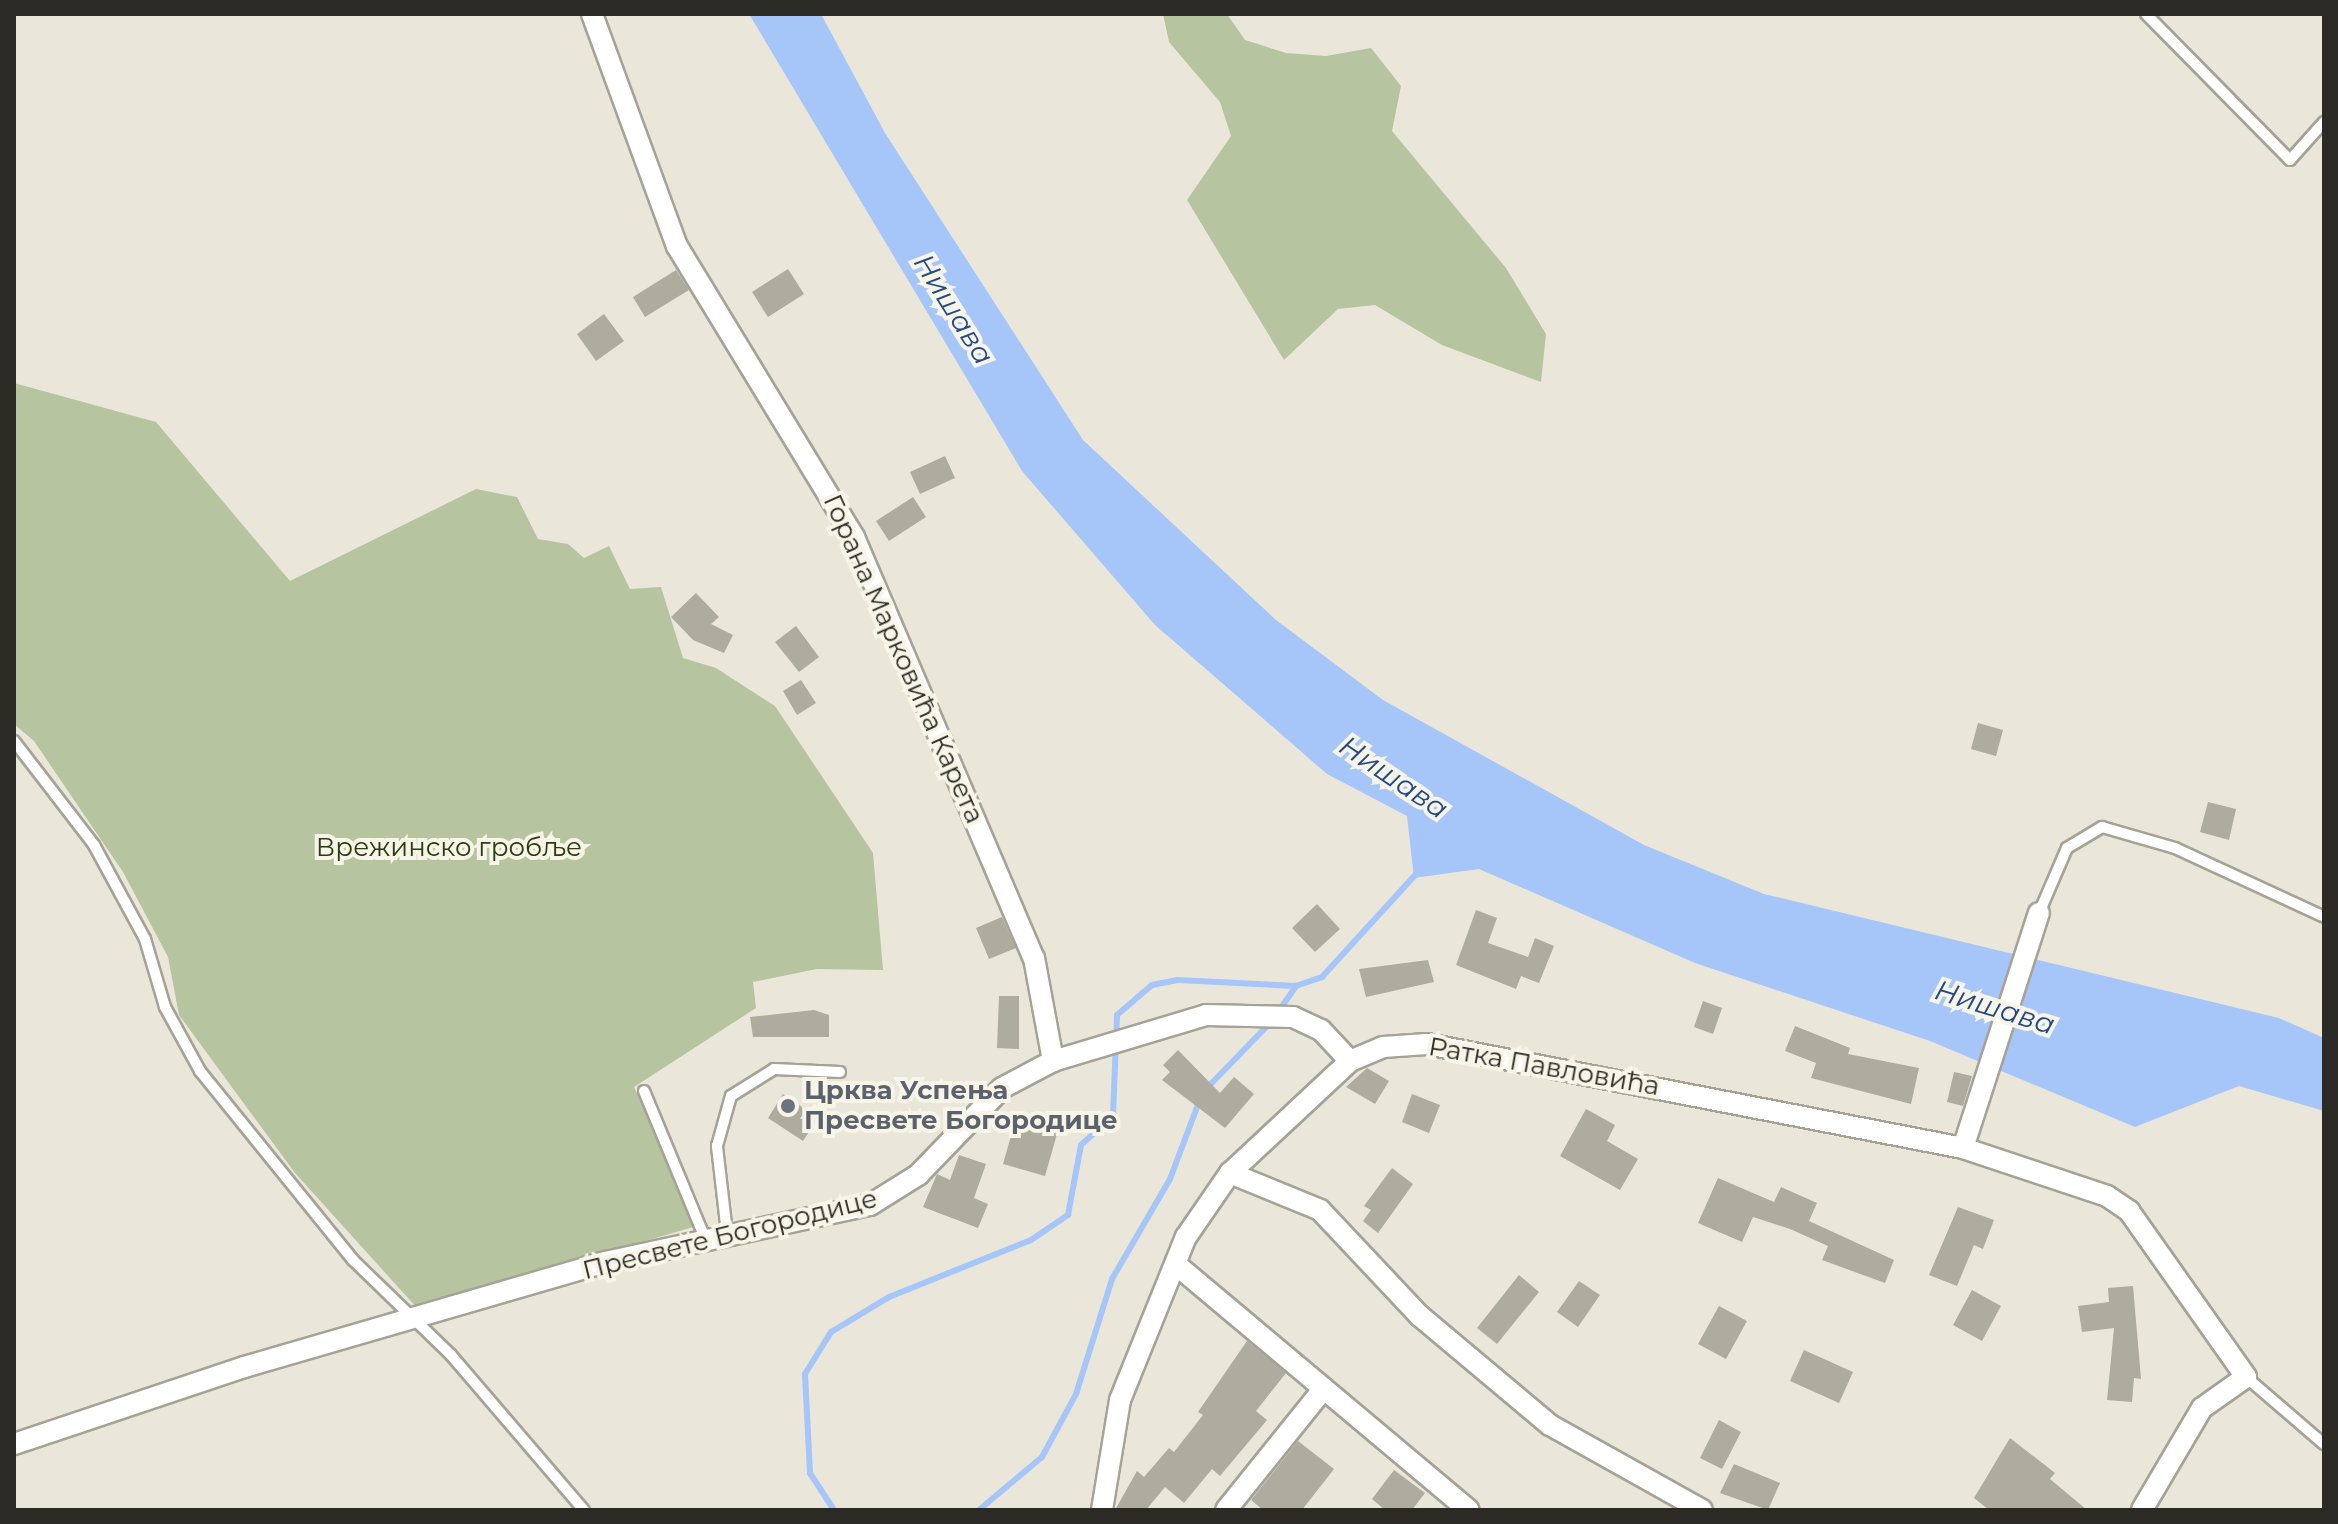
<!DOCTYPE html>
<meta charset="utf-8">
<style>
body{margin:0}
#map{position:relative;width:2338px;height:1524px;overflow:hidden;background:#eae7da;font-family:Montserrat,sans-serif}
div>[style]{position:absolute}
.green>*{inset:0;background:#b6c59f}
.water>*{inset:0;background:#a6c6f9}
.stream>*{height:6px;margin:-3px;padding:0 3px;transform-origin:3px;border-radius:3px;background:#a6c6f9}
.building>*{inset:0;background:#aeab9f}
.roads{filter:drop-shadow(2px 0 #a5a296) drop-shadow(-2px 0 #a5a296) drop-shadow(0 2px #a5a296) drop-shadow(0 -2px #a5a296)}
.service>*{height:10px;margin:-5px;padding:0 5px;transform-origin:5px;border-radius:5px;background:#fff}
.minor>*{height:20px;margin:-10px;padding:0 10px;transform-origin:10px;border-radius:10px;background:#fff}
.dots>*{width:22px;height:22px;translate:-50% -50%;box-sizing:border-box;border:4px solid #f7f5e8;border-radius:50%}
span{translate:-50% -50%;white-space:nowrap;text-align:center;line-height:1.15;-webkit-text-stroke:8px #f7f5e8;paint-order:stroke}
.street-label{font-size:26px;color:#2b2a25}
.park-label{font-size:26px;color:#2d3b11}
.worship-label{font-size:26px;color:#5b616d;font-weight:700}
.left{translate:0 -50%;text-align:left}
.water-label{font-size:28px;color:#234885;font-style:italic}
.frame{position:absolute;inset:0;border:16px solid #2b2a25;pointer-events:none}
</style>
<div id="map">
<div class="green">
<i style="clip-path:polygon(1163px 14px,1227px 14px,1245px 40px,1286px 53px,1326px 56px,1371px 48px,1401px 86px,1392px 131px,1506px 268px,1546px 334px,1541px 382px,1442px 345px,1375px 305px,1338px 309px,1284px 360px,1187px 200px,1231px 136px,1220px 102px,1169px 42px)"></i>
<i style="clip-path:polygon(14px 383px,156px 422px,290px 581px,476px 489px,517px 497px,538px 539px,568px 544px,584px 558px,609px 546px,630px 589px,661px 587px,683px 658px,716px 668px,775px 706px,873px 853px,883px 970px,817px 969px,753px 982px,756px 1008px,634px 1087px,700px 1225px,417px 1308px,295px 1173px,179px 1015px,168px 957px,123px 872px,34px 741px,14px 724px)"></i>
</div>
<div class="water">
<i style="clip-path:polygon(749px 14px,821px 14px,885px 133px,1083px 440px,1276px 620px,1383px 700px,1644px 845px,1764px 894px,2279px 1018px,2324px 1038px,2324px 1111px,2239px 1086px,2135px 1127px,1930px 1041px,1695px 963px,1479px 869px,1414px 878px,1407px 816px,1327px 774px,1155px 625px,1022px 471px)"></i>
</div>
<div class="stream">
<i style="left:1278px;top:1012px;width:32px;rotate:-55deg"></i>
<i style="left:1206px;top:1089px;width:95px;rotate:-45.9deg"></i>
<i style="left:834px;top:1510px;width:44px;rotate:-123deg"></i>
<i style="left:810px;top:1473px;width:99px;rotate:-92.9deg"></i>
<i style="left:805px;top:1374px;width:49px;rotate:-58.2deg"></i>
<i style="left:831px;top:1332px;width:68px;rotate:-31.1deg"></i>
<i style="left:889px;top:1297px;width:153px;rotate:-21.9deg"></i>
<i style="left:1031px;top:1240px;width:45px;rotate:-34deg"></i>
<i style="left:1068px;top:1215px;width:71px;rotate:-79.5deg"></i>
<i style="left:1081px;top:1145px;width:43px;rotate:-42.2deg"></i>
<i style="left:1113px;top:1116px;width:101px;rotate:-87.7deg"></i>
<i style="left:1117px;top:1015px;width:46px;rotate:-40.6deg"></i>
<i style="left:1152px;top:985px;width:26px;rotate:-11deg"></i>
<i style="left:1178px;top:980px;width:118px;rotate:2.9deg"></i>
<i style="left:1296px;top:986px;width:28px;rotate:-19deg"></i>
<i style="left:1322px;top:977px;width:142px;rotate:-47.6deg"></i>
<i style="left:979px;top:1510px;width:82px;rotate:-40.1deg"></i>
<i style="left:1042px;top:1457px;width:72px;rotate:-61.6deg"></i>
<i style="left:1076px;top:1394px;width:121px;rotate:-72.6deg"></i>
<i style="left:1112px;top:1279px;width:116px;rotate:-59.9deg"></i>
<i style="left:1170px;top:1179px;width:85px;rotate:-69.4deg"></i>
</div>
<div class="building">
<i style="clip-path:polygon(788px 269px,804px 294px,768px 317px,752px 292px)"></i>
<i style="clip-path:polygon(676px 270px,689px 290px,645px 317px,633px 297px)"></i>
<i style="clip-path:polygon(604px 314px,624px 341px,596px 361px,577px 334px)"></i>
<i style="clip-path:polygon(945px 456px,955px 478px,920px 494px,910px 472px)"></i>
<i style="clip-path:polygon(913px 497px,926px 517px,889px 541px,876px 521px)"></i>
<i style="clip-path:polygon(696px 593px,719px 617px,711px 624px,733px 635px,724px 653px,693px 640px,671px 617px)"></i>
<i style="clip-path:polygon(796px 626px,819px 657px,799px 672px,775px 642px)"></i>
<i style="clip-path:polygon(801px 680px,816px 703px,797px 715px,783px 691px)"></i>
<i style="clip-path:polygon(1978px 723px,2003px 730px,1996px 756px,1971px 749px)"></i>
<i style="clip-path:polygon(2208px 802px,2236px 809px,2229px 840px,2200px 832px)"></i>
<i style="clip-path:polygon(1317px 904px,1340px 929px,1315px 952px,1292px 928px)"></i>
<i style="clip-path:polygon(1476px 910px,1497px 918px,1488px 943px,1528px 957px,1535px 938px,1554px 946px,1539px 983px,1521px 976px,1516px 989px,1456px 965px)"></i>
<i style="clip-path:polygon(1002px 917px,1016px 948px,989px 959px,976px 928px)"></i>
<i style="clip-path:polygon(1428px 960px,1434px 982px,1366px 997px,1359px 969px)"></i>
<i style="clip-path:polygon(999px 996px,1019px 996px,1019px 1049px,997px 1048px)"></i>
<i style="clip-path:polygon(1703px 1001px,1722px 1008px,1713px 1034px,1694px 1027px)"></i>
<i style="clip-path:polygon(814px 1010px,829px 1015px,829px 1037px,753px 1037px,750px 1017px)"></i>
<i style="clip-path:polygon(1795px 1026px,1850px 1048px,1848px 1054px,1919px 1068px,1911px 1104px,1811px 1078px,1816px 1063px,1785px 1051px)"></i>
<i style="clip-path:polygon(1178px 1050px,1220px 1093px,1234px 1077px,1254px 1094px,1225px 1128px,1162px 1080px,1170px 1072px,1163px 1065px)"></i>
<i style="clip-path:polygon(1367px 1068px,1389px 1081px,1375px 1104px,1346px 1087px)"></i>
<i style="clip-path:polygon(1954px 1072px,1972px 1076px,1963px 1106px,1947px 1102px)"></i>
<i style="clip-path:polygon(783px 1094px,818px 1118px,803px 1141px,768px 1118px)"></i>
<i style="clip-path:polygon(1412px 1094px,1440px 1105px,1429px 1133px,1402px 1122px)"></i>
<i style="clip-path:polygon(1586px 1109px,1615px 1125px,1607px 1141px,1638px 1159px,1620px 1190px,1560px 1156px)"></i>
<i style="clip-path:polygon(1017px 1115px,1059px 1127px,1045px 1176px,1003px 1164px)"></i>
<i style="clip-path:polygon(959px 1155px,986px 1164px,974px 1198px,988px 1204px,978px 1228px,923px 1207px,937px 1174px,950px 1180px)"></i>
<i style="clip-path:polygon(1392px 1168px,1413px 1184px,1378px 1233px,1363px 1221px,1371px 1210px,1364px 1206px)"></i>
<i style="clip-path:polygon(1718px 1178px,1774px 1202px,1781px 1187px,1817px 1203px,1809px 1221px,1894px 1260px,1885px 1283px,1822px 1260px,1828px 1246px,1790px 1229px,1753px 1217px,1742px 1242px,1698px 1223px)"></i>
<i style="clip-path:polygon(1958px 1207px,1994px 1220px,1983px 1249px,1974px 1245px,1957px 1286px,1929px 1275px)"></i>
<i style="clip-path:polygon(1519px 1275px,1539px 1292px,1497px 1344px,1477px 1328px)"></i>
<i style="clip-path:polygon(1579px 1281px,1600px 1295px,1578px 1327px,1557px 1312px)"></i>
<i style="clip-path:polygon(2133px 1286px,2141px 1379px,2134px 1378px,2132px 1402px,2107px 1400px,2114px 1328px,2082px 1332px,2078px 1306px,2109px 1302px,2108px 1288px)"></i>
<i style="clip-path:polygon(1972px 1290px,2001px 1306px,1982px 1341px,1953px 1325px)"></i>
<i style="clip-path:polygon(1719px 1306px,1747px 1321px,1726px 1359px,1698px 1344px)"></i>
<i style="clip-path:polygon(1247px 1341px,1286px 1373px,1256px 1411px,1267px 1420px,1220px 1476px,1212px 1469px,1184px 1503px,1165px 1487px,1146px 1510px,1115px 1510px,1137px 1471px,1144px 1477px,1169px 1448px,1174px 1452px,1203px 1415px,1198px 1412px)"></i>
<i style="clip-path:polygon(1804px 1350px,1853px 1372px,1839px 1403px,1790px 1381px)"></i>
<i style="clip-path:polygon(1719px 1420px,1741px 1432px,1722px 1469px,1700px 1458px)"></i>
<i style="clip-path:polygon(2010px 1438px,2055px 1473px,2050px 1479px,2087px 1510px,1989px 1510px,1974px 1498px)"></i>
<i style="clip-path:polygon(1298px 1441px,1334px 1469px,1302px 1510px,1263px 1510px,1251px 1500px)"></i>
<i style="clip-path:polygon(1734px 1464px,1780px 1483px,1768px 1510px,1720px 1493px)"></i>
<i style="clip-path:polygon(1394px 1470px,1425px 1493px,1412px 1510px,1385px 1510px,1372px 1499px)"></i>
</div>
<div class="roads">
<div class="service">
<i style="left:2146px;top:14px;width:205px;rotate:45.4deg"></i>
<i style="left:2290px;top:160px;width:51px;rotate:-48.2deg"></i>
<i style="left:14px;top:741px;width:131px;rotate:52.4deg"></i>
<i style="left:94px;top:845px;width:107px;rotate:61.5deg"></i>
<i style="left:145px;top:939px;width:71px;rotate:73.6deg"></i>
<i style="left:165px;top:1007px;width:73px;rotate:61.3deg"></i>
<i style="left:200px;top:1071px;width:243px;rotate:51deg"></i>
<i style="left:353px;top:1260px;width:136px;rotate:44.1deg"></i>
<i style="left:451px;top:1355px;width:204px;rotate:49.4deg"></i>
<i style="left:2039px;top:913px;width:71px;rotate:-66.7deg"></i>
<i style="left:2067px;top:848px;width:41px;rotate:-31deg"></i>
<i style="left:2102px;top:827px;width:76px;rotate:16deg"></i>
<i style="left:2175px;top:848px;width:164px;rotate:24.8deg"></i>
<i style="left:644px;top:1091px;width:159px;rotate:67.5deg"></i>
<i style="left:727px;top:1233px;width:88px;rotate:-96.6deg"></i>
<i style="left:717px;top:1146px;width:52px;rotate:-74.4deg"></i>
<i style="left:731px;top:1096px;width:51px;rotate:-32.1deg"></i>
<i style="left:774px;top:1069px;width:66px;rotate:2.6deg"></i>
<i style="left:2246px;top:1377px;width:103px;rotate:40.7deg"></i>
</div>
<div class="minor">
<i style="left:592px;top:14px;width:247px;rotate:69.9deg"></i>
<i style="left:677px;top:246px;width:341px;rotate:58.7deg"></i>
<i style="left:854px;top:537px;width:458px;rotate:66.9deg"></i>
<i style="left:1034px;top:958px;width:105px;rotate:79.5deg"></i>
<i style="left:1963px;top:1148px;width:152px;rotate:18.4deg"></i>
<i style="left:2107px;top:1196px;width:27px;rotate:34deg"></i>
<i style="left:2129px;top:1211px;width:203px;rotate:54.8deg"></i>
<i style="left:2246px;top:1377px;width:54px;rotate:144.8deg"></i>
<i style="left:2202px;top:1408px;width:118px;rotate:120.5deg"></i>
<i style="left:1230px;top:1173px;width:97px;rotate:22.3deg"></i>
<i style="left:1320px;top:1210px;width:146px;rotate:46.7deg"></i>
<i style="left:1420px;top:1316px;width:170px;rotate:40deg"></i>
<i style="left:1550px;top:1425px;width:174px;rotate:29.2deg"></i>
<i style="left:1179px;top:1267px;width:378px;rotate:40deg"></i>
<i style="left:14px;top:1444px;width:243px;rotate:-18.5deg"></i>
<i style="left:244px;top:1367px;width:377px;rotate:-16.2deg"></i>
<i style="left:606px;top:1262px;width:270px;rotate:-12.2deg"></i>
<i style="left:870px;top:1205px;width:57px;rotate:-32deg"></i>
<i style="left:918px;top:1175px;width:121px;rotate:-46deg"></i>
<i style="left:1002px;top:1088px;width:58px;rotate:-27.9deg"></i>
<i style="left:1053px;top:1061px;width:160px;rotate:-16.7deg"></i>
<i style="left:1206px;top:1015px;width:87px;rotate:1.3deg"></i>
<i style="left:1293px;top:1017px;width:31px;rotate:25deg"></i>
<i style="left:1321px;top:1030px;width:42px;rotate:46.9deg"></i>
<i style="left:1102px;top:1510px;width:111px;rotate:-80.7deg"></i>
<i style="left:1120px;top:1400px;width:176px;rotate:-68deg"></i>
<i style="left:1186px;top:1237px;width:78px;rotate:-55.5deg"></i>
<i style="left:1230px;top:1173px;width:164px;rotate:-43deg"></i>
<i style="left:1350px;top:1061px;width:36px;rotate:-23deg"></i>
<i style="left:1383px;top:1047px;width:44px;rotate:-3.9deg"></i>
<i style="left:1427px;top:1044px;width:546px;rotate:10.98deg"></i>
<i style="left:1963px;top:1148px;width:247px;rotate:-72.1deg"></i>
<i style="left:1226px;top:1510px;width:156px;rotate:-51.2deg"></i>
</div>
</div>
<div class="dots">
<i style="left:788px;top:1106px;background:#6b7280"></i>
</div>
<div class="street-label">
<span style="left:903px;top:659px;rotate:66deg">Горана Марковића Карета</span>
<span style="left:1544px;top:1067px;rotate:10deg">Ратка Павловића</span>
<span style="left:730px;top:1235px;rotate:-14deg">Пресвете Богородице</span>
</div>
<div class="park-label">
<span style="left:449px;top:848px">Врежинско гробље</span>
</div>
<div class="worship-label">
<span class="left" style="left:804px;top:1106px">Црква Успења<br>Пресвете Богородице</span>
</div>
<div class="water-label">
<span style="left:954px;top:309px;rotate:58deg">Нишава</span>
<span style="left:1394px;top:777px;rotate:34deg">Нишава</span>
<span style="left:1995px;top:1007px;rotate:17deg">Нишава</span>
</div>
<div class="frame"></div>
</div>
